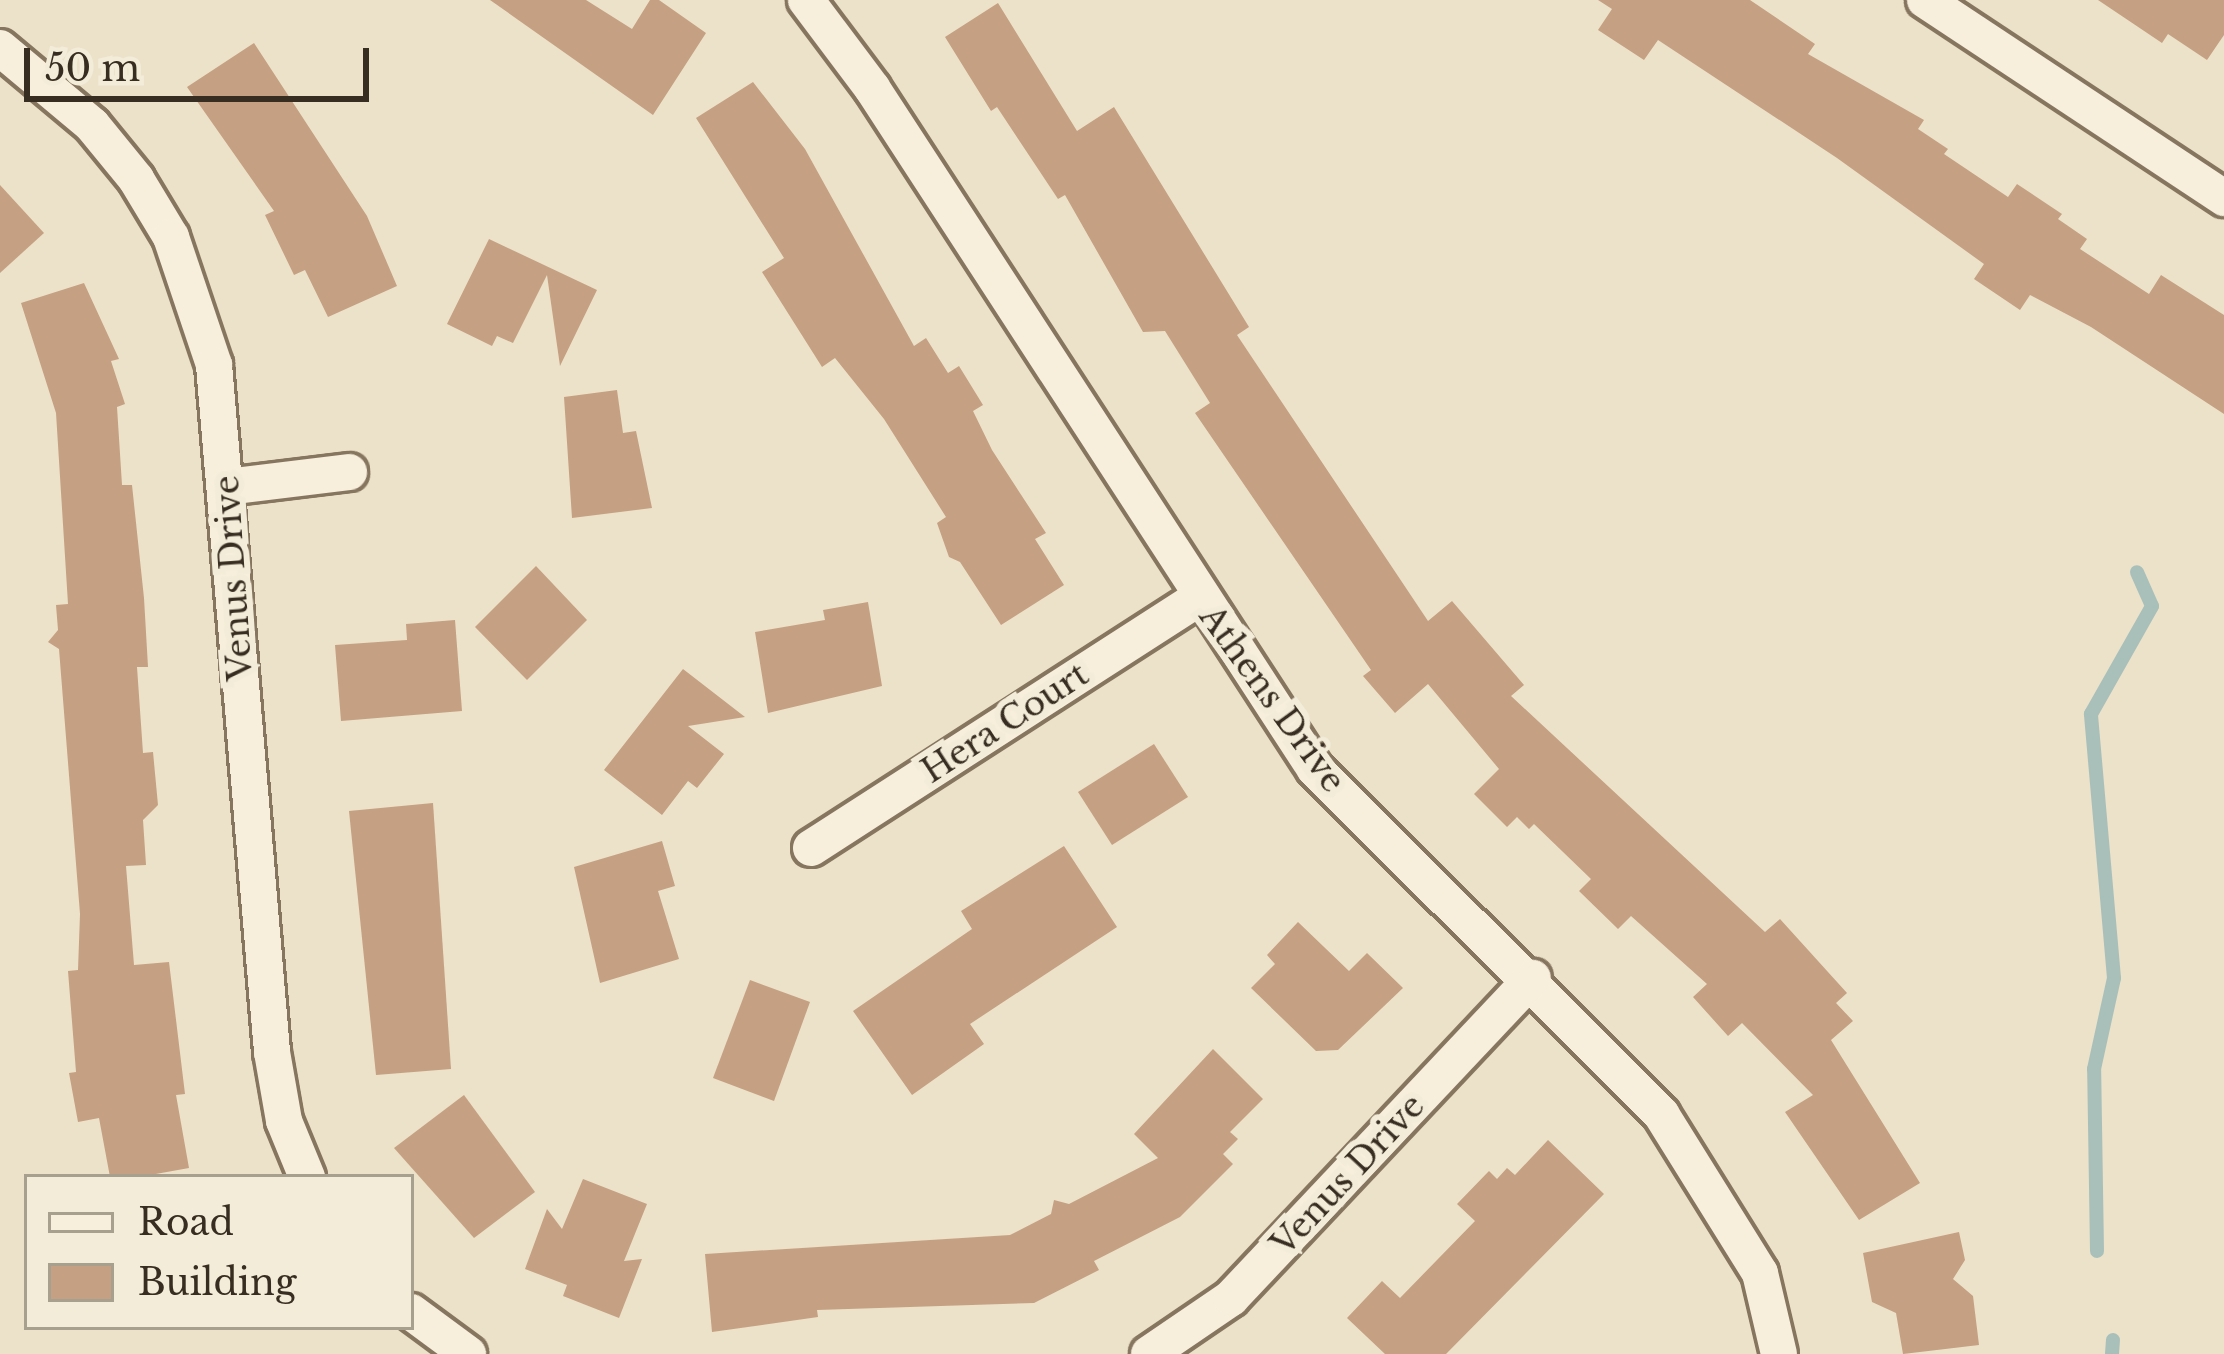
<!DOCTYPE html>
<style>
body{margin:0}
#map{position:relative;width:2224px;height:1354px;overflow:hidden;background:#ebe2c9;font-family:"Libre Baskerville",serif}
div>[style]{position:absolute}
.stream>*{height:14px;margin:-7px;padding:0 7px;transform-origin:7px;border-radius:7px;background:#a9c0ba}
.building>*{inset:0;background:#c6a082}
.roads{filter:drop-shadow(3px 0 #86755f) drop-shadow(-3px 0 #86755f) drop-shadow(0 3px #86755f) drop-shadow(0 -3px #86755f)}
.minor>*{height:36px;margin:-18px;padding:0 18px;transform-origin:18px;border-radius:18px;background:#f7efdc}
span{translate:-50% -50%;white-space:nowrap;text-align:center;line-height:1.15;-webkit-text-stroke:12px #f3ecd8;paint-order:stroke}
.street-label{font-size:33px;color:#382d21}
.legend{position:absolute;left:24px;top:1174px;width:390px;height:156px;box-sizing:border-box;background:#f3ecd8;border:3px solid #a8a08f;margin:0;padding:15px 21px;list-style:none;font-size:36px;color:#382d21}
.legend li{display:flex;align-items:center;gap:24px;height:60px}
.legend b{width:60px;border:3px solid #a8a08f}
.scale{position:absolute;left:24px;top:48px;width:345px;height:54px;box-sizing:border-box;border:6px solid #382d21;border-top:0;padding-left:15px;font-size:36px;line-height:42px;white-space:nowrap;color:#382d21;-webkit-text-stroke:9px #f3ecd8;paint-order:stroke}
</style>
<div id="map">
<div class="stream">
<i style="left:2097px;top:1251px;width:182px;rotate:-90.9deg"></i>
<i style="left:2094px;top:1069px;width:93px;rotate:-77.6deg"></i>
<i style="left:2114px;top:978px;width:265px;rotate:-95deg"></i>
<i style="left:2091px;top:714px;width:124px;rotate:-60.5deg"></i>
<i style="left:2152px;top:606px;width:37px;rotate:-114deg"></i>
<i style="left:2112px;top:1354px;width:14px;rotate:-86deg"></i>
</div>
<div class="building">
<i style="clip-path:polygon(490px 0,586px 0,632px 29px,650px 0,659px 0,706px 33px,653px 115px)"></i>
<i style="clip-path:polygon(1598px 0,1750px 0,1815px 44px,1808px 54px,1924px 120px,1918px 129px,1948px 149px,1944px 154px,2008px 197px,2017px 184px,2062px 214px,2058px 219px,2087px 239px,2080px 249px,2149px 294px,2161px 275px,2224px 315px,2224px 414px,2091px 327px,2030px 295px,2020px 310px,1974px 279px,1984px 264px,1837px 158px,1658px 40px,1644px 60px,1598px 30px,1612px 9px)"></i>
<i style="clip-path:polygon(2098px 0,2224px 0,2224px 35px,2207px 60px,2168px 34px,2162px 43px)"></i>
<i style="clip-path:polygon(998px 3px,1077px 131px,1114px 107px,1249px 327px,1237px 335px,1428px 621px,1452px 601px,1524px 685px,1511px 696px,1765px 932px,1780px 919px,1847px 993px,1836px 1003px,1853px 1021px,1831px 1040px,1920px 1183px,1859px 1220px,1785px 1112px,1813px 1095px,1742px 1023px,1728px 1036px,1693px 997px,1707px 984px,1631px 916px,1618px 929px,1579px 891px,1591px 879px,1534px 824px,1529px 829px,1517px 817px,1507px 827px,1474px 794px,1499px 769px,1428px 684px,1395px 713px,1363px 676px,1371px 670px,1195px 413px,1210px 403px,1165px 331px,1143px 332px,1065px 195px,1058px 199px,997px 107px,991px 111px,945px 37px)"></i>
<i style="clip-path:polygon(254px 43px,367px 216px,397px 286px,328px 317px,305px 270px,294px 275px,265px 215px,274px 211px,187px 87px)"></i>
<i style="clip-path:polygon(753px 82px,805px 149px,914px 346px,926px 338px,948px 373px,959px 366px,983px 405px,973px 411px,992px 450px,1046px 533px,1035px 539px,1064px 585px,1001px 625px,960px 562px,949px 557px,937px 523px,946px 517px,884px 419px,835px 358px,822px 367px,762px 272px,784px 258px,696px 118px)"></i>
<i style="clip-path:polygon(0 185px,44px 233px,0 273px)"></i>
<i style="clip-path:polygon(489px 239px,597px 290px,560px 366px,547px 275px,513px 343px,497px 336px,492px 346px,447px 324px)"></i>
<i style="clip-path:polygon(84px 283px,119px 359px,111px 361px,125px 404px,117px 407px,122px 485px,132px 485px,144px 598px,148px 667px,137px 667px,143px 753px,153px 752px,158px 805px,143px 820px,146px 865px,126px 866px,134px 965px,169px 962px,185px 1094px,176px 1095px,189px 1168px,139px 1177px,110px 1177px,99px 1118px,78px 1122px,69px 1073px,76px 1072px,68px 971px,78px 970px,80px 914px,59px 649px,48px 642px,58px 630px,56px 605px,68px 604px,56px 413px,21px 303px)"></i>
<i style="clip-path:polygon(617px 390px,623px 433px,636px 431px,652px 508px,572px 518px,564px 397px)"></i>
<i style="clip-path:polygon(536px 566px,587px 620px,527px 680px,475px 627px)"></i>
<i style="clip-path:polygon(868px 602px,882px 686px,768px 713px,755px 632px,825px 620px,823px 610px)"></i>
<i style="clip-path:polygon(455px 620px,462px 711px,341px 721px,335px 645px,407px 640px,406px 624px)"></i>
<i style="clip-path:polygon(683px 669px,745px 717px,688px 726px,724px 754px,697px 788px,688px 781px,662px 815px,604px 770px)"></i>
<i style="clip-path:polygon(1154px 744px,1188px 797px,1112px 845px,1078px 792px)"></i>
<i style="clip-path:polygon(433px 803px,451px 1069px,376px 1075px,349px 811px)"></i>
<i style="clip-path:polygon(662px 841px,675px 886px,658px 891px,679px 959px,600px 983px,574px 867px)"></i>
<i style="clip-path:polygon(1064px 846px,1117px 927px,970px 1024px,984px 1044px,912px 1095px,853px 1011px,972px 929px,961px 911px)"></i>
<i style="clip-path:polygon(1298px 922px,1349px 971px,1367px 953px,1403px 988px,1338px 1050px,1316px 1051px,1251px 988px,1275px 964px,1267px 955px)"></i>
<i style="clip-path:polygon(750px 980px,810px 1002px,774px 1101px,713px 1078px)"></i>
<i style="clip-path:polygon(1213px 1049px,1263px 1099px,1230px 1132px,1238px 1139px,1223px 1154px,1233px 1164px,1180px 1217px,1094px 1261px,1099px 1270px,1034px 1303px,817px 1310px,818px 1317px,712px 1332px,705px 1254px,1010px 1235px,1051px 1214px,1054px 1200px,1069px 1204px,1158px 1158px,1134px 1134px)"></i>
<i style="clip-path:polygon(464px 1095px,535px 1192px,474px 1238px,394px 1148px)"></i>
<i style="clip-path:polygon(1548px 1140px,1604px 1194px,1446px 1354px,1385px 1354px,1347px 1318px,1382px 1281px,1400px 1298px,1475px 1221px,1457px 1204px,1489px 1171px,1497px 1179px,1507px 1168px,1515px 1175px)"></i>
<i style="clip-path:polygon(583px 1179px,647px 1204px,624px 1261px,642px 1259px,619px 1318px,563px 1296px,567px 1285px,525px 1269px,547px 1209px,562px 1229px)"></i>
<i style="clip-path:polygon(1959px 1232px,1965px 1260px,1953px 1279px,1973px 1296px,1979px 1345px,1903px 1354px,1896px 1313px,1872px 1302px,1863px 1253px)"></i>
</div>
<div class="roads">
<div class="minor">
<i style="left:806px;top:0;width:110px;rotate:53.1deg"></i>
<i style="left:872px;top:88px;width:812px;rotate:56.96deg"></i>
<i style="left:1315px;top:769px;width:489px;rotate:44.9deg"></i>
<i style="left:1661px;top:1114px;width:187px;rotate:58.1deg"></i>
<i style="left:1760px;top:1273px;width:83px;rotate:76.8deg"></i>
<i style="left:1925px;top:0;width:359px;rotate:33.5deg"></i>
<i style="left:0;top:48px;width:120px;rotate:39.9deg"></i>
<i style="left:92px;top:125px;width:70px;rotate:50.8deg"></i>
<i style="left:136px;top:179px;width:68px;rotate:58.9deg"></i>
<i style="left:171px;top:237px;width:135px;rotate:71.4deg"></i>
<i style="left:214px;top:365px;width:689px;rotate:85.17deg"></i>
<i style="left:272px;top:1052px;width:70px;rotate:80.1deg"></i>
<i style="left:284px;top:1121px;width:61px;rotate:67.7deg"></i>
<i style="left:227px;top:487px;width:123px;rotate:-7deg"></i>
<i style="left:811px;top:848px;width:460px;rotate:-32.8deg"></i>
<i style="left:411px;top:1312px;width:71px;rotate:36.4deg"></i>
<i style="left:1149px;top:1354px;width:99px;rotate:-34.3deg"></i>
<i style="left:1231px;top:1298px;width:440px;rotate:-46.7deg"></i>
</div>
</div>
<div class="street-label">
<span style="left:234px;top:578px;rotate:-94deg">Venus Drive</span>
<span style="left:1272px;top:699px;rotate:54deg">Athens Drive</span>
<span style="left:1005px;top:723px;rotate:-33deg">Hera Court</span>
<span style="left:1348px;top:1175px;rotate:-47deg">Venus Drive</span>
</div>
<ul class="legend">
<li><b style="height:15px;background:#f7efdc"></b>Road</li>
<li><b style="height:33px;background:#c6a082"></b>Building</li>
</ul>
<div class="scale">50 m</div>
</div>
